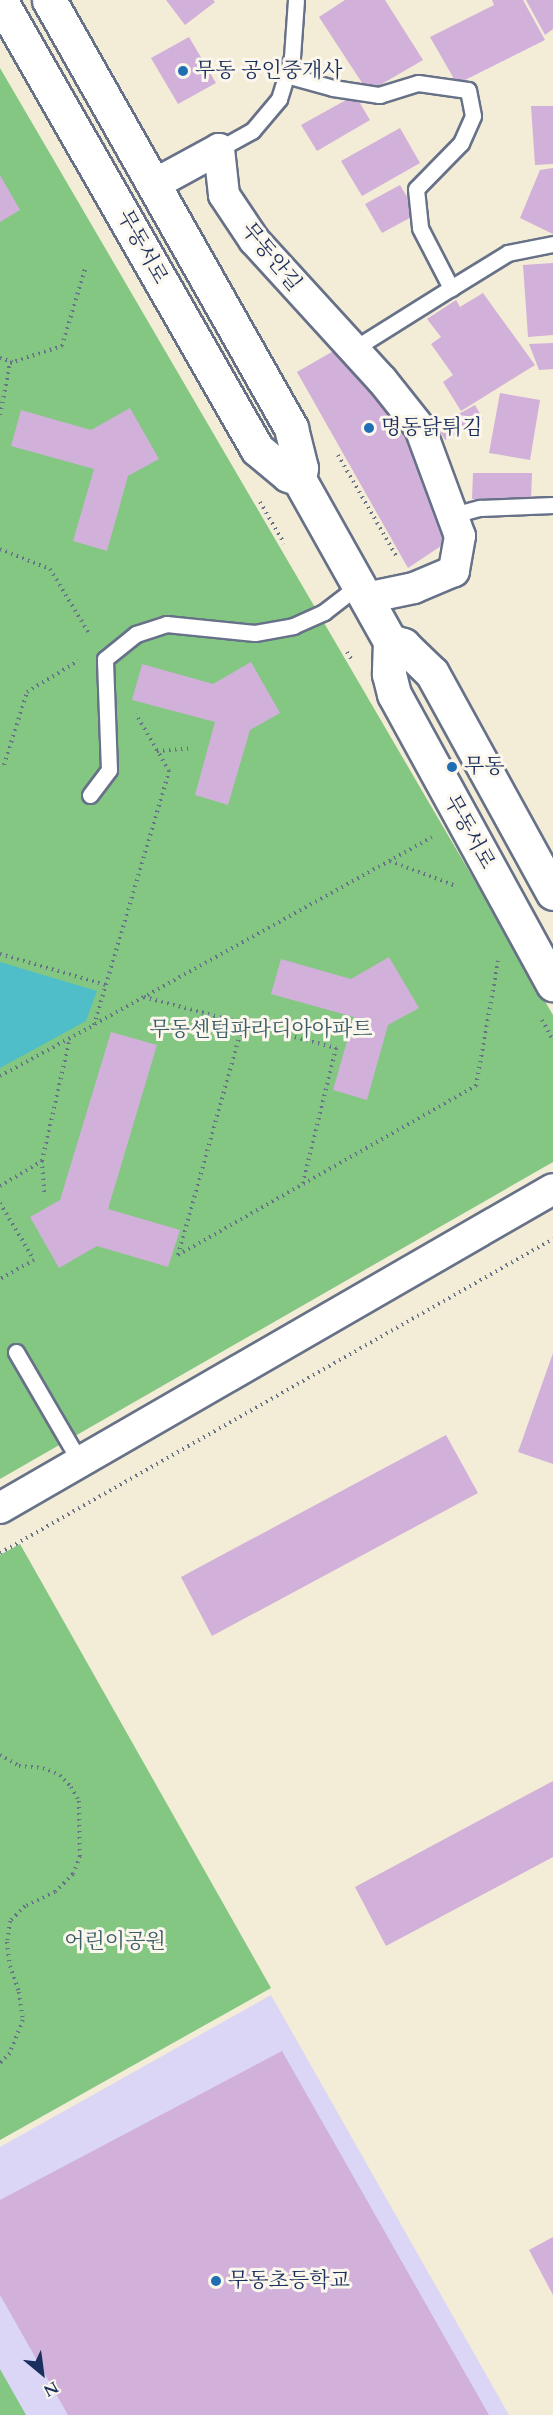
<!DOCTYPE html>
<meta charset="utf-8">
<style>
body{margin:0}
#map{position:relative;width:553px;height:2415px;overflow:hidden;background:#f3ecd6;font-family:Cardo,"Noto Serif KR",serif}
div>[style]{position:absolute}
.built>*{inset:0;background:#dcd6f6}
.green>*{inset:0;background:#83c782}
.water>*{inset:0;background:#50bec9}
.building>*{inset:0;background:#d1b0da}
.path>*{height:4px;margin-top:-2px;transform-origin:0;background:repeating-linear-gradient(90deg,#677188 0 1.5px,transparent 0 6px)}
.roads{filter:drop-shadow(2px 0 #677188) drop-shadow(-2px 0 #677188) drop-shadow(0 2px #677188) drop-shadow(0 -2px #677188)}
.lane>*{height:15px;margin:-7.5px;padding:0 7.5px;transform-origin:7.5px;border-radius:7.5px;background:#fff}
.street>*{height:30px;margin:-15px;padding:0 15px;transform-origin:15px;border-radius:15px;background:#fff}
.secondary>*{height:33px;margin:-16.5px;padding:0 16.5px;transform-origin:16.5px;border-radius:16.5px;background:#fff}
.dots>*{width:16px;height:16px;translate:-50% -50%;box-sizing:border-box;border:3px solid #fbf7ec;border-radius:50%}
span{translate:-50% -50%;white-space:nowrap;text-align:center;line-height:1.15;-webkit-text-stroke:6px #fbf7ec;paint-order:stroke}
.poi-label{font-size:21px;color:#1b2f5e}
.left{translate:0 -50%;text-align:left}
.street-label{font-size:21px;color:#1b2f5e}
.park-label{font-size:21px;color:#3a5d69}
.north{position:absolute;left:12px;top:2343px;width:60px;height:60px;-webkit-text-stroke:4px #fbf7ec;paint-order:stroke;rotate:151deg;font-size:16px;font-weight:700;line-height:24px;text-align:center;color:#1b2f5e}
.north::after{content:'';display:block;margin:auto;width:21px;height:27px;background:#1b2f5e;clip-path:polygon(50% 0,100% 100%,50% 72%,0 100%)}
</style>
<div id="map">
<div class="built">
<i style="clip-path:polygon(271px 1995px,509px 2415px,0 2415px,0 2147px)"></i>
</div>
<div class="green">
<i style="clip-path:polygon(0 68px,553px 1015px,553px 1162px,0 1479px)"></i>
<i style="clip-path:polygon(20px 1544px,271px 1988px,0 2140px,0 1555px)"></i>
<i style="clip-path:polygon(0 2369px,26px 2415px,0 2415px)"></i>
</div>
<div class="water">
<i style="clip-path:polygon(0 962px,97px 991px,86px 1021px,0 1068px)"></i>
</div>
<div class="building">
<i style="clip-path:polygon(166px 0,213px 0,215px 2px,185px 25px)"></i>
<i style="clip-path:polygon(345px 0,385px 0,423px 60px,368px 92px,319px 17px)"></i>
<i style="clip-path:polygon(492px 0,523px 0,545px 40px,457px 84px,430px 37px,494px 5px)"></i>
<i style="clip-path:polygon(526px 0,553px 0,553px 29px,545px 35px)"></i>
<i style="clip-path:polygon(189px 37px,216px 83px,178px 104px,151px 58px)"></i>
<i style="clip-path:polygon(355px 95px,370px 120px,317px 151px,301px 125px)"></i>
<i style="clip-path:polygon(531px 106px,553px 106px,553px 164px,535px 165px)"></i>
<i style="clip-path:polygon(400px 128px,420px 163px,362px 196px,341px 161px)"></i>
<i style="clip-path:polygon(553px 168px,553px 234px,520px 218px,540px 170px)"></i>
<i style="clip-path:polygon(0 175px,20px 210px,0 222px)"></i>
<i style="clip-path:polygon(400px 185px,417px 214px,382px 233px,365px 204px)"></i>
<i style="clip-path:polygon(553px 263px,553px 335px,528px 337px,523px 265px)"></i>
<i style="clip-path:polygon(483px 293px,535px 365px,461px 411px,443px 382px,453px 375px,431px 344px,441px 337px,427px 319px,456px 300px,460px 307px)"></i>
<i style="clip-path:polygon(553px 343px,553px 369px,539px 370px,529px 344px)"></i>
<i style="clip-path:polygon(337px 349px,405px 424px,448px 525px,441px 546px,408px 568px,297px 372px)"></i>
<i style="clip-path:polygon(500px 393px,540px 400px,530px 460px,489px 453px)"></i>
<i style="clip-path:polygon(475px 405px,483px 419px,445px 440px,437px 426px)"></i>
<i style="clip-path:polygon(130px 408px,159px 459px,128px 476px,107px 551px,73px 541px,94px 469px,11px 446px,21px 410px,91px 430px)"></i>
<i style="clip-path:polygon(473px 473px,532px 473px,531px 500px,472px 499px)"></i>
<i style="clip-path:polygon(251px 662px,280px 713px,250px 730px,228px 805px,195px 795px,215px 722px,132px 700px,142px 664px,213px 684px)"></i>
<i style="clip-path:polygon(389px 957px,419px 1008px,388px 1025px,367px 1100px,333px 1090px,354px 1017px,271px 994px,281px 959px,351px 979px)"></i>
<i style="clip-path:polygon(111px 1032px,157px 1045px,108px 1209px,180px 1230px,168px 1267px,97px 1246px,59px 1268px,30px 1217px,60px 1200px)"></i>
<i style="clip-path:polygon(553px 1353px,553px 1464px,518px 1452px)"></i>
<i style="clip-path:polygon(446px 1435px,478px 1493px,212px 1636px,181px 1577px)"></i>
<i style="clip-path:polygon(553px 1781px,553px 1857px,386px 1946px,355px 1887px)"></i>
<i style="clip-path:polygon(282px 2051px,489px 2415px,68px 2415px,0 2295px,0 2200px)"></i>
<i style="clip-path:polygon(553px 2237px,553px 2295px,529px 2250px)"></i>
</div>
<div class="path">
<i style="left:0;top:358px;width:13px;rotate:18deg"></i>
<i style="left:0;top:415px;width:53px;rotate:-79.1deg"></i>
<i style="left:10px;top:363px;width:55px;rotate:-18.1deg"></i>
<i style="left:62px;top:346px;width:80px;rotate:-73.4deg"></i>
<i style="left:338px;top:455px;width:118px;rotate:60deg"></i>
<i style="left:260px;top:502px;width:48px;rotate:59.7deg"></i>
<i style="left:0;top:549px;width:54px;rotate:21.8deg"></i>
<i style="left:50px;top:569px;width:77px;rotate:58.8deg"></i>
<i style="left:347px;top:652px;width:9px;rotate:58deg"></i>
<i style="left:157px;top:751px;width:32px;rotate:-5deg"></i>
<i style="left:4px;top:765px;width:77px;rotate:-72.5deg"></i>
<i style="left:27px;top:692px;width:60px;rotate:-31.3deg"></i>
<i style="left:390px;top:861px;width:71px;rotate:20.7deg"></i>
<i style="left:0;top:954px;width:110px;rotate:16.3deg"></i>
<i style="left:144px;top:997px;width:199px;rotate:14.9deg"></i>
<i style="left:336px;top:1048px;width:142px;rotate:103.8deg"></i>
<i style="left:542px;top:1020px;width:23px;rotate:61deg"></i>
<i style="left:95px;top:1024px;width:385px;rotate:-29deg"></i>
<i style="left:0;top:1076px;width:107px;rotate:-28.5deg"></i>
<i style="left:94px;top:1025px;width:265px;rotate:-73.5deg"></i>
<i style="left:169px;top:771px;width:66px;rotate:-120.1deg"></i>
<i style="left:0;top:1186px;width:49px;rotate:-30.8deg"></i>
<i style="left:44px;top:1192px;width:31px;rotate:-94deg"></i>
<i style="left:42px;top:1161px;width:126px;rotate:-77.2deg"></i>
<i style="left:0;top:1203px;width:66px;rotate:59.2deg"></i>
<i style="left:34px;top:1260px;width:39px;rotate:151deg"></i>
<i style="left:178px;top:1255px;width:343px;rotate:-29.6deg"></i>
<i style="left:476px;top:1086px;width:127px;rotate:-80deg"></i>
<i style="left:178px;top:1255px;width:241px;rotate:-74.3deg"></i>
<i style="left:0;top:1553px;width:636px;rotate:-29.59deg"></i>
<i style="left:0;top:1755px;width:22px;rotate:30deg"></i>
<i style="left:19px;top:1766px;width:24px;rotate:5deg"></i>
<i style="left:43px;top:1768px;width:18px;rotate:22deg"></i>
<i style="left:60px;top:1775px;width:16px;rotate:47deg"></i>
<i style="left:71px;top:1787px;width:16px;rotate:60deg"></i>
<i style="left:79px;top:1801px;width:55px;rotate:89deg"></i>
<i style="left:80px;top:1856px;width:19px;rotate:111deg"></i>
<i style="left:73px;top:1874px;width:25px;rotate:135deg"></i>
<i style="left:55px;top:1892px;width:33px;rotate:155deg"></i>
<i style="left:25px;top:1906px;width:21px;rotate:135deg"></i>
<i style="left:10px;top:1921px;width:21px;rotate:98deg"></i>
<i style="left:7px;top:1942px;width:24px;rotate:83deg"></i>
<i style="left:10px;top:1966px;width:28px;rotate:71deg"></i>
<i style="left:19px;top:1992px;width:28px;rotate:82deg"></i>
<i style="left:23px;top:2020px;width:35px;rotate:112deg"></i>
<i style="left:10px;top:2053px;width:14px;rotate:135deg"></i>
</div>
<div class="roads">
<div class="lane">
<i style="left:286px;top:75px;width:49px;rotate:15.5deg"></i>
<i style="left:333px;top:88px;width:47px;rotate:8.7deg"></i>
<i style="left:379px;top:95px;width:41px;rotate:-17.1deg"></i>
<i style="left:418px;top:83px;width:50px;rotate:8deg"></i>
<i style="left:468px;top:90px;width:26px;rotate:79deg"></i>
<i style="left:473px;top:116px;width:30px;rotate:114deg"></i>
<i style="left:461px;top:143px;width:64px;rotate:134.4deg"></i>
<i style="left:416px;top:189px;width:39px;rotate:84deg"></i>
<i style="left:420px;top:228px;width:68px;rotate:62.7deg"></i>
<i style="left:451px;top:288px;width:117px;rotate:147.9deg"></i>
<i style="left:219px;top:149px;width:38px;rotate:-29deg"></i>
<i style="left:252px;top:131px;width:42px;rotate:-49.8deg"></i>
<i style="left:279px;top:99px;width:44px;rotate:-72.8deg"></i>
<i style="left:292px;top:57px;width:57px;rotate:-86deg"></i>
<i style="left:451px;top:288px;width:67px;rotate:-31.6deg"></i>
<i style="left:508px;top:253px;width:46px;rotate:-11.3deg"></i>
<i style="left:453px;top:515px;width:28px;rotate:-15deg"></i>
<i style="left:480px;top:508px;width:73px;rotate:-2.4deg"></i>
<i style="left:90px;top:795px;width:31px;rotate:-53deg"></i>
<i style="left:109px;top:770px;width:111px;rotate:-92.1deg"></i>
<i style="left:105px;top:659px;width:40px;rotate:-39deg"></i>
<i style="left:136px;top:634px;width:32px;rotate:-18deg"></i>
<i style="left:166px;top:624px;width:89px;rotate:5.8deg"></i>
<i style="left:255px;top:633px;width:39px;rotate:-10deg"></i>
<i style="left:293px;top:626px;width:34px;rotate:-24deg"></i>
<i style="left:324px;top:612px;width:44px;rotate:-37.6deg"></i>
<i style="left:16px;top:1352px;width:127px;rotate:59.8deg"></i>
</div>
<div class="street">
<i style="left:153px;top:185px;width:75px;rotate:-28.6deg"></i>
<i style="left:219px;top:149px;width:46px;rotate:83.8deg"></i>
<i style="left:224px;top:195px;width:54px;rotate:56.3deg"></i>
<i style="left:254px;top:240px;width:190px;rotate:47.6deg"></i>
<i style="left:382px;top:380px;width:61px;rotate:51.6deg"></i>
<i style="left:420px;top:428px;width:115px;rotate:69.7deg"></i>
<i style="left:460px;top:536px;width:36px;rotate:100deg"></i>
<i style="left:454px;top:571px;width:43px;rotate:157deg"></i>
<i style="left:414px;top:588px;width:49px;rotate:168.2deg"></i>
<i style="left:0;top:1508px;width:638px;rotate:-29.98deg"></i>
</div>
<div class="secondary">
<i style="left:0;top:0;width:517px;rotate:60.21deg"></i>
<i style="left:257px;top:449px;width:40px;rotate:40deg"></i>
<i style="left:288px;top:475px;width:12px;rotate:20deg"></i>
<i style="left:49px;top:0;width:492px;rotate:60.5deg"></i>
<i style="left:291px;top:428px;width:41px;rotate:76deg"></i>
<i style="left:301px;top:468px;width:11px;rotate:100deg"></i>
<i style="left:299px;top:479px;width:186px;rotate:60.7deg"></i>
<i style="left:390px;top:641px;width:33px;rotate:92deg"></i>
<i style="left:389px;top:674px;width:21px;rotate:76deg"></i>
<i style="left:394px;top:694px;width:331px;rotate:61.3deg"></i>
<i style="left:390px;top:641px;width:14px;rotate:17deg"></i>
<i style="left:403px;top:645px;width:40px;rotate:44deg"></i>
<i style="left:432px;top:673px;width:251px;rotate:61.2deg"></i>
</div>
</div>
<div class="dots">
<i style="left:183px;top:71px;background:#1f6fb2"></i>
<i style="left:369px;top:428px;background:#1f6fb2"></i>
<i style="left:452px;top:767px;background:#1f6fb2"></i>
<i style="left:216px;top:2281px;background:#1f6fb2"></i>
</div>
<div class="poi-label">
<span class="left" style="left:195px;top:71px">무동 공인중개사</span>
<span class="left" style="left:381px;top:428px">명동닭튀김</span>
<span class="left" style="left:464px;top:767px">무동</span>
<span class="left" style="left:228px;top:2281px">무동초등학교</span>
</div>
<div class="street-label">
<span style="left:142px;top:247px;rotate:61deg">무동서로</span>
<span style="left:271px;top:257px;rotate:51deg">무동안길</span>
<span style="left:469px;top:832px;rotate:61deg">무동서로</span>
</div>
<div class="park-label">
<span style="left:261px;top:1030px">무동센텀파라디아아파트</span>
<span style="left:115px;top:1942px">어린이공원</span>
</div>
<div class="north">N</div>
</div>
